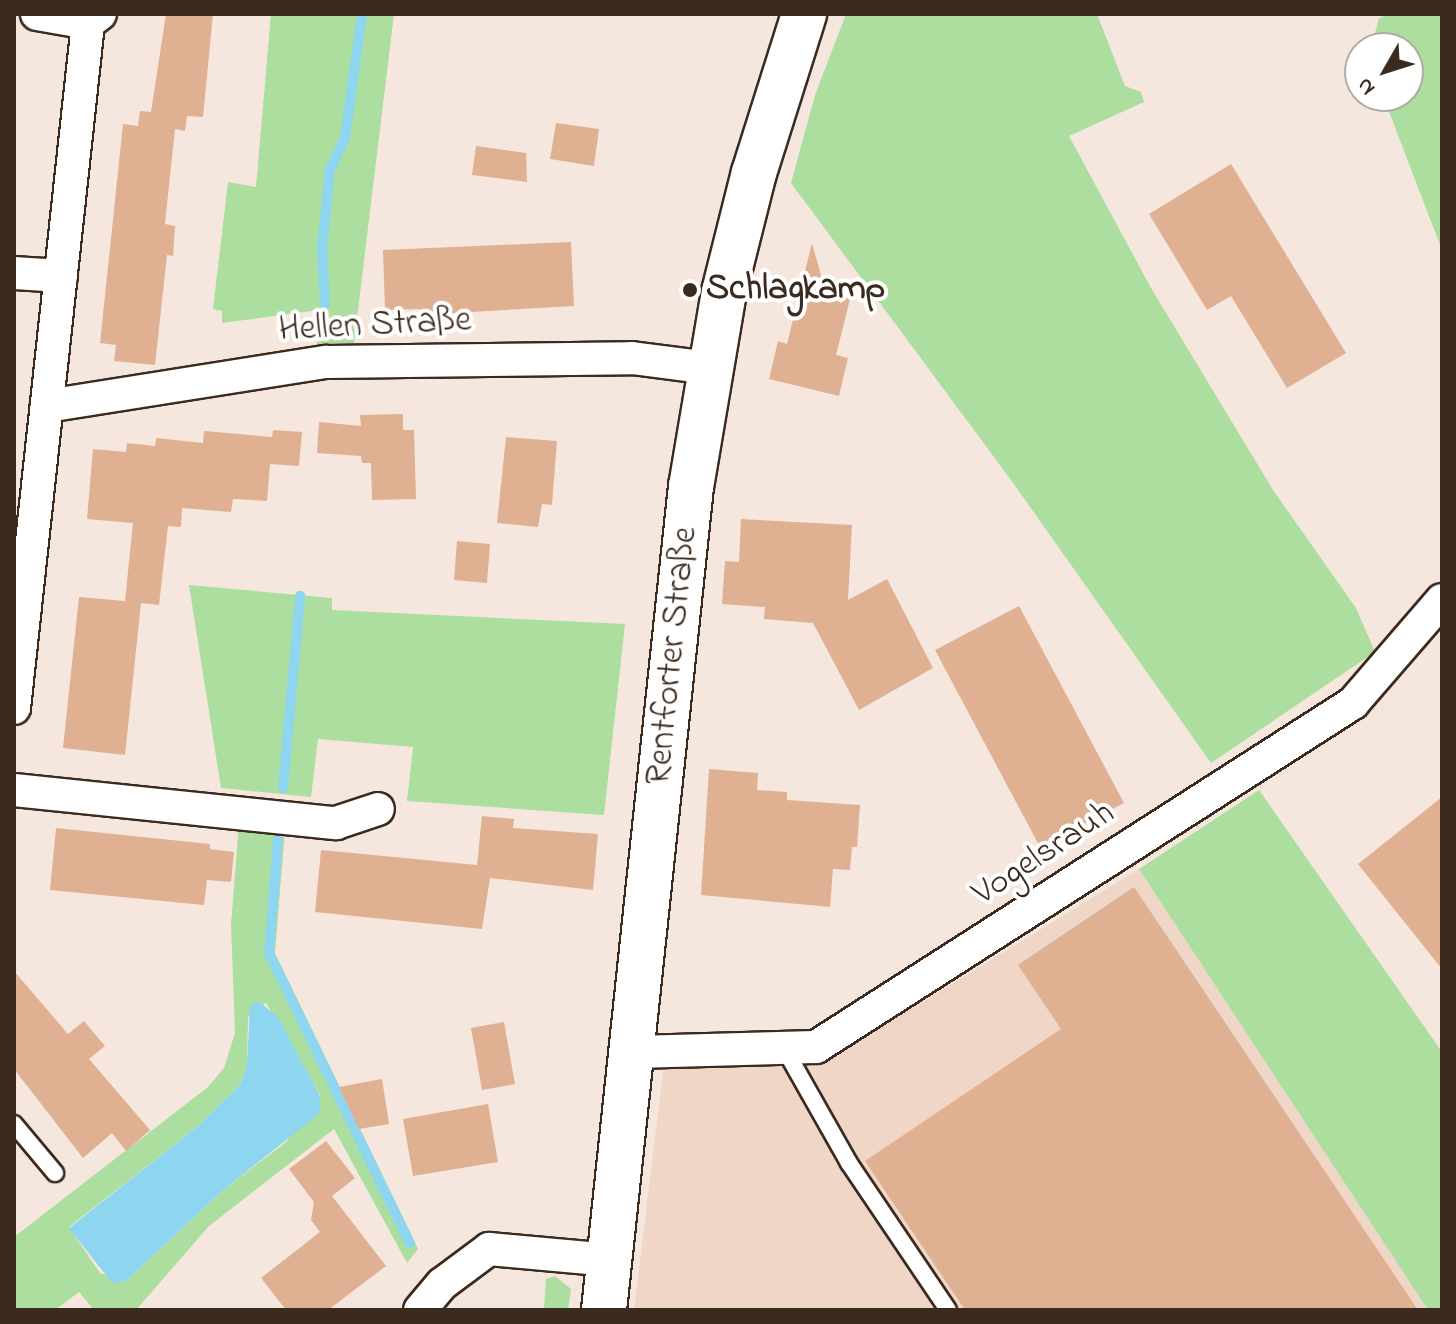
<!DOCTYPE html>
<meta charset="utf-8">
<style>
body{margin:0}
#map{position:relative;width:1456px;height:1324px;overflow:hidden;background:#f6e7de;font-family:"Indie Flower",sans-serif}
div>[style]{position:absolute}
.built>*{inset:0;background:#efd6c7}
.green>*{inset:0;background:#abde9f}
.water>*{inset:0;background:#8ed6ef}
.stream>*{height:10px;margin:-5px;padding:0 5px;transform-origin:5px;border-radius:5px;background:#8ed6ef}
.building>*{inset:0;background:#e0b092}
.roads{filter:drop-shadow(2px 0 #3b2a1e) drop-shadow(-2px 0 #3b2a1e) drop-shadow(0 2px #3b2a1e) drop-shadow(0 -2px #3b2a1e)}
.service>*{height:16px;margin:-8px;padding:0 8px;transform-origin:8px;border-radius:8px;background:#fff}
.minor>*{height:32px;margin:-16px;padding:0 16px;transform-origin:16px;border-radius:16px;background:#fff}
.secondary>*{height:44px;margin:-22px;padding:0 22px;transform-origin:22px;border-radius:22px;background:#fff}
.dots>*{width:22px;height:22px;translate:-50% -50%;box-sizing:border-box;border:4px solid #fff;border-radius:50%}
span{translate:-50% -50%;white-space:nowrap;text-align:center;line-height:1.15;-webkit-text-stroke:8px #fff;paint-order:stroke}
.poi-label{font-size:36px;color:#3b2a1e;font-weight:700}
.left{translate:0 -50%;text-align:left}
.street-label{font-size:36px;color:#3b2a1e}
.frame{position:absolute;inset:0;border:16px solid #3b2a1e;pointer-events:none}
.north{position:absolute;left:1344px;top:32px;width:80px;height:80px;box-sizing:border-box;background:#fff;border:2px solid #b1aaa5;border-radius:50%;rotate:231deg;font-size:22px;font-weight:700;line-height:32px;text-align:center;color:#3b2a1e}
.north::after{content:'';display:block;margin:auto;width:28px;height:36px;background:#3b2a1e;clip-path:polygon(50% 0,100% 100%,50% 72%,0 100%)}
</style>
<div id="map">
<div class="built">
<i style="clip-path:polygon(1139px 869px,1428px 1310px,634px 1310px,664px 1064px,825px 1062px)"></i>
</div>
<div class="green">
<i style="clip-path:polygon(271px 14px,394px 14px,354px 343px,317px 344px,319px 310px,222px 323px,222px 311px,213px 309px,228px 182px,256px 187px)"></i>
<i style="clip-path:polygon(846px 14px,1097px 14px,1125px 86px,1141px 92px,1144px 102px,1069px 136px,1151px 288px,1273px 490px,1356px 608px,1375px 652px,1211px 763px,1011px 480px,791px 183px,815px 95px)"></i>
<i style="clip-path:polygon(1389px 14px,1442px 14px,1442px 250px,1383px 96px,1408px 96px,1408px 48px,1371px 48px,1379px 18px)"></i>
<i style="clip-path:polygon(189px 585px,332px 598px,332px 610px,625px 624px,604px 815px,407px 801px,413px 747px,318px 739px,311px 797px,221px 788px)"></i>
<i style="clip-path:polygon(1259px 790px,1442px 1052px,1442px 1310px,1428px 1310px,1139px 869px)"></i>
<i style="clip-path:polygon(evenodd,239px 824px,285px 830px,275px 953px,418px 1249px,407px 1263px,334px 1129px,209px 1226px,136px 1310px,94px 1310px,79px 1292px,55px 1310px,14px 1310px,14px 1237px,208px 1087px,224px 1068px,235px 1033px,231px 924px,239px 824px,266px 1003px,320px 1095px,286px 1142px,221px 1192px,126px 1281px,100px 1273px,69px 1227px,197px 1127px,241px 1084px,247px 1065px,248px 1017px,266px 1003px)"></i>
<i style="clip-path:polygon(555px 1276px,571px 1289px,568px 1310px,544px 1310px,546px 1279px)"></i>
</div>
<div class="water">
<i style="clip-path:polygon(258px 1001px,278px 1017px,320px 1096px,320px 1113px,221px 1192px,126px 1281px,112px 1283px,69px 1228px,197px 1127px,241px 1084px,247px 1065px,250px 1006px)"></i>
</div>
<div class="stream">
<i style="left:325px;top:304px;width:55px;rotate:-93.1deg"></i>
<i style="left:322px;top:249px;width:80px;rotate:-84.3deg"></i>
<i style="left:330px;top:169px;width:34px;rotate:-64deg"></i>
<i style="left:345px;top:138px;width:125px;rotate:-82.2deg"></i>
<i style="left:283px;top:788px;width:193px;rotate:-84.9deg"></i>
<i style="left:278px;top:839px;width:114px;rotate:94.5deg"></i>
<i style="left:269px;top:953px;width:323px;rotate:64.1deg"></i>
</div>
<div class="building">
<i style="clip-path:polygon(166px 14px,213px 14px,203px 117px,187px 116px,185px 131px,175px 129px,165px 224px,175px 226px,173px 256px,167px 255px,155px 365px,114px 361px,116px 345px,100px 343px,123px 124px,138px 126px,140px 111px,151px 112px)"></i>
<i style="clip-path:polygon(556px 123px,599px 129px,594px 166px,550px 159px)"></i>
<i style="clip-path:polygon(476px 146px,526px 153px,527px 182px,472px 175px)"></i>
<i style="clip-path:polygon(1231px 164px,1346px 353px,1287px 388px,1231px 296px,1207px 310px,1149px 214px)"></i>
<i style="clip-path:polygon(571px 242px,574px 306px,420px 315px,420px 309px,385px 310px,383px 250px)"></i>
<i style="clip-path:polygon(812px 243px,826px 293px,850px 299px,836px 355px,848px 358px,839px 396px,769px 379px,778px 341px,787px 344px)"></i>
<i style="clip-path:polygon(403px 414px,403px 430px,414px 430px,416px 499px,372px 500px,371px 463px,362px 463px,361px 456px,317px 453px,319px 422px,361px 426px,360px 415px)"></i>
<i style="clip-path:polygon(273px 430px,302px 432px,299px 466px,270px 464px,267px 501px,233px 499px,231px 512px,182px 508px,181px 527px,168px 526px,159px 605px,141px 603px,125px 755px,63px 748px,79px 597px,125px 601px,133px 523px,87px 519px,93px 449px,126px 452px,127px 443px,155px 446px,156px 438px,203px 443px,204px 431px,272px 437px)"></i>
<i style="clip-path:polygon(506px 437px,557px 441px,552px 505px,542px 504px,538px 527px,497px 523px)"></i>
<i style="clip-path:polygon(741px 519px,852px 525px,848px 600px,887px 579px,933px 668px,859px 710px,813px 623px,764px 619px,765px 607px,722px 604px,725px 561px,739px 562px)"></i>
<i style="clip-path:polygon(457px 541px,490px 544px,487px 583px,454px 580px)"></i>
<i style="clip-path:polygon(1019px 606px,1124px 803px,1040px 847px,935px 650px)"></i>
<i style="clip-path:polygon(709px 769px,758px 773px,757px 790px,787px 792px,787px 800px,860px 805px,857px 847px,852px 847px,850px 870px,833px 869px,830px 907px,701px 895px)"></i>
<i style="clip-path:polygon(1442px 797px,1442px 969px,1358px 864px)"></i>
<i style="clip-path:polygon(482px 816px,514px 819px,513px 828px,598px 834px,593px 890px,490px 878px,482px 929px,315px 912px,321px 850px,477px 865px)"></i>
<i style="clip-path:polygon(56px 828px,210px 844px,210px 849px,234px 852px,231px 882px,207px 880px,204px 905px,50px 890px)"></i>
<i style="clip-path:polygon(1134px 887px,1175px 948px,1418px 1310px,965px 1310px,865px 1161px,1061px 1029px,1018px 965px)"></i>
<i style="clip-path:polygon(14px 971px,68px 1034px,84px 1021px,105px 1046px,89px 1059px,150px 1130px,126px 1151px,112px 1133px,83px 1158px,14px 1069px)"></i>
<i style="clip-path:polygon(504px 1022px,515px 1084px,482px 1090px,471px 1028px)"></i>
<i style="clip-path:polygon(382px 1079px,389px 1124px,359px 1129px,339px 1087px)"></i>
<i style="clip-path:polygon(488px 1104px,498px 1162px,413px 1176px,403px 1119px)"></i>
<i style="clip-path:polygon(326px 1141px,355px 1178px,332px 1196px,386px 1266px,328px 1310px,286px 1310px,261px 1278px,320px 1232px,311px 1220px,314px 1202px,289px 1169px)"></i>
</div>
<div class="roads">
<div class="service">
<i style="left:784px;top:1048px;width:132px;rotate:60.5deg"></i>
<i style="left:849px;top:1163px;width:177px;rotate:56deg"></i>
<i style="left:14px;top:1124px;width:64px;rotate:50.1deg"></i>
</div>
<div class="minor">
<i style="left:37px;top:14px;width:52px;rotate:10deg"></i>
<i style="left:14px;top:273px;width:47px;rotate:3.7deg"></i>
<i style="left:47px;top:406px;width:282px;rotate:-9deg"></i>
<i style="left:326px;top:362px;width:306px;rotate:-0.7deg"></i>
<i style="left:632px;top:358px;width:79px;rotate:7.3deg"></i>
<i style="left:14px;top:708px;width:689px;rotate:-83.83deg"></i>
<i style="left:88px;top:23px;width:15px;rotate:-37deg"></i>
<i style="left:14px;top:790px;width:324px;rotate:5.9deg"></i>
<i style="left:336px;top:823px;width:44px;rotate:-18.4deg"></i>
<i style="left:634px;top:1052px;width:182px;rotate:-1.6deg"></i>
<i style="left:816px;top:1047px;width:638px;rotate:-32.64deg"></i>
<i style="left:1353px;top:703px;width:136px;rotate:-49.2deg"></i>
<i style="left:420px;top:1310px;width:34px;rotate:-50deg"></i>
<i style="left:442px;top:1284px;width:59px;rotate:-36.7deg"></i>
<i style="left:489px;top:1249px;width:122px;rotate:5.2deg"></i>
</div>
<div class="secondary">
<i style="left:604px;top:1310px;width:828px;rotate:-83.97deg"></i>
<i style="left:691px;top:487px;width:198px;rotate:-80.4deg"></i>
<i style="left:724px;top:292px;width:123px;rotate:-75.9deg"></i>
<i style="left:754px;top:173px;width:167px;rotate:-72.5deg"></i>
</div>
</div>
<div class="dots">
<i style="left:690px;top:290px;background:#3b2a1e"></i>
</div>
<div class="poi-label">
<span class="left" style="left:706px;top:290px">Schlagkamp</span>
</div>
<div class="street-label">
<span style="left:375px;top:326px;rotate:-3deg">Hellen Straße</span>
<span style="left:673px;top:656px;rotate:-84deg">Rentforter Straße</span>
<span style="left:1044px;top:854px;rotate:-33deg">Vogelsrauh</span>
</div>
<div class="frame"></div>
<div class="north">N</div>
</div>
